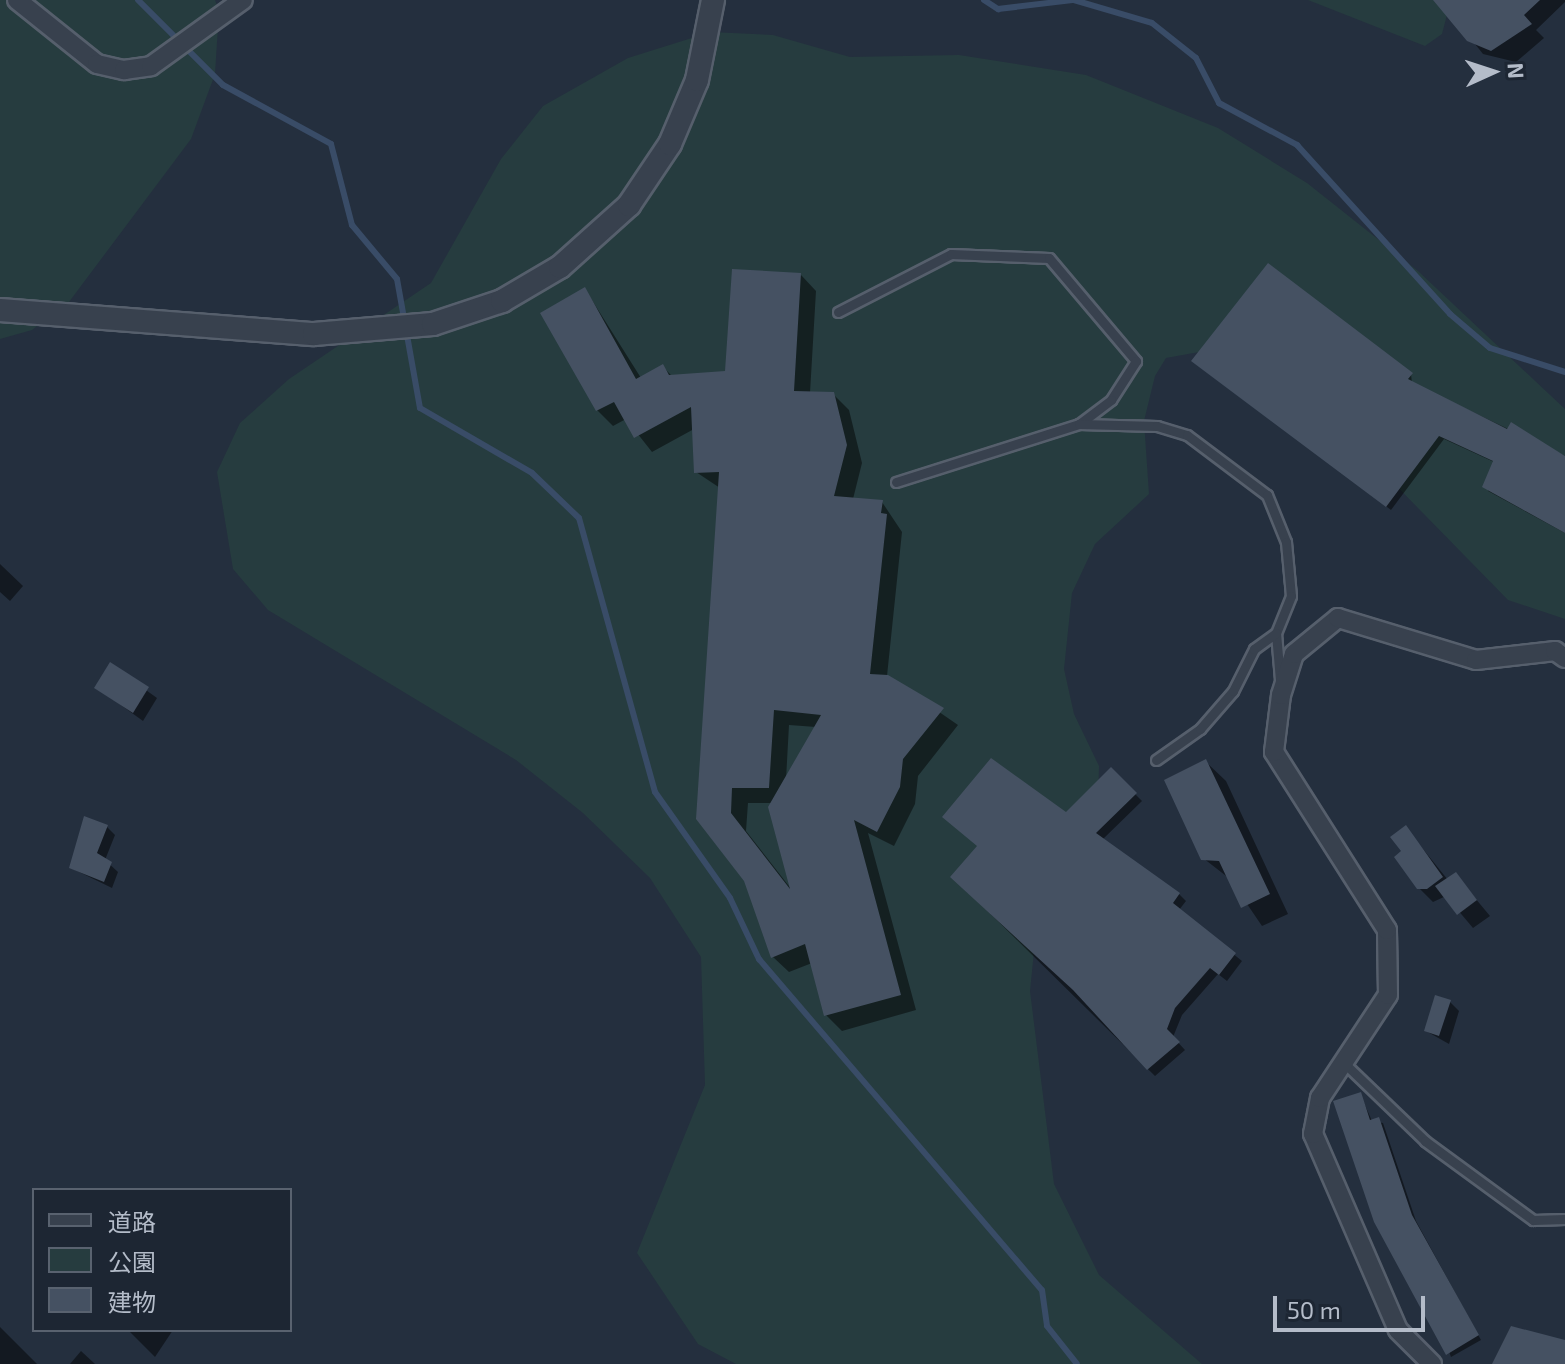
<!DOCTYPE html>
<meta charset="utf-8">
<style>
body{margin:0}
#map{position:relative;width:1565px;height:1364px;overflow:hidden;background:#242f3e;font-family:"Exo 2","Noto Sans JP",sans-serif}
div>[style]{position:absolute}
.green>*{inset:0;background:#263c3f}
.shadow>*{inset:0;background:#0007}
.stream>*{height:6px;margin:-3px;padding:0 3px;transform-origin:3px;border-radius:3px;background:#394c67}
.building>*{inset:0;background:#455162}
.roads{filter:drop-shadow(2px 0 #565f6c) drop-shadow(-2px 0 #565f6c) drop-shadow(0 2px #565f6c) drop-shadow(0 -2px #565f6c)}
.service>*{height:9px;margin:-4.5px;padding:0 4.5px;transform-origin:4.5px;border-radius:4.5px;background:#38414e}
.minor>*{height:18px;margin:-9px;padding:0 9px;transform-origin:9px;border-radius:9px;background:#38414e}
.tertiary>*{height:22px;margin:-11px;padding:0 11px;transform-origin:11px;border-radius:11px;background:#38414e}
span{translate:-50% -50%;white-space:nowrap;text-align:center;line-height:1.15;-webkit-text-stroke:6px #1d2633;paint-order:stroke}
.legend{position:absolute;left:32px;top:1188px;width:260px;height:144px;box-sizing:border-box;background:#1d2633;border:2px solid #59626f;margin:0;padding:10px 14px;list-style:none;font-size:24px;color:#b4bcc9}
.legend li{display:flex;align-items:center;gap:16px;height:40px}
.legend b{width:40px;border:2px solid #59626f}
.north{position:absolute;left:1453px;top:32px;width:80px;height:80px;-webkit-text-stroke:6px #1d2633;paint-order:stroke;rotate:87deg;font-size:22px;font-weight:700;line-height:32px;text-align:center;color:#b4bcc9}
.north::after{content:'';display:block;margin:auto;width:28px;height:36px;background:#b4bcc9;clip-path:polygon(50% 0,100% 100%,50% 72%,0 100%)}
.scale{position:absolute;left:1273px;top:1296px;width:152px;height:36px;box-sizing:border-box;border:4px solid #b4bcc9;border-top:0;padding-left:10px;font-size:24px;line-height:28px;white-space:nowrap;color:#b4bcc9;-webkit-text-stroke:6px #1d2633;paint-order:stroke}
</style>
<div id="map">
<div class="green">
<i style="clip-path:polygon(0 0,215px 0,219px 11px,215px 74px,191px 139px,69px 302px,32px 330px,0 339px)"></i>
<i style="clip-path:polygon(1308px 0,1446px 0,1449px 7px,1442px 34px,1425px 46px)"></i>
<i style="clip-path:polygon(711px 32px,773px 35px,850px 57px,959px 55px,1086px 75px,1218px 128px,1307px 183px,1418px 271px,1565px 409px,1565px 619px,1508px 600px,1373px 462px,1199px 352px,1166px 358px,1155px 376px,1144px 421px,1149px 494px,1095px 544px,1072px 593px,1064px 669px,1074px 714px,1099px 766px,1098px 806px,1038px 912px,1030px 991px,1054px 1184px,1099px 1275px,1202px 1364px,736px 1364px,698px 1344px,637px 1253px,705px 1085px,701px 957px,650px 878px,583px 813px,516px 760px,268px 610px,233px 569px,217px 472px,240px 423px,289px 379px,431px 283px,501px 159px,543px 106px,628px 58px)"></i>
</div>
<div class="shadow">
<i style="clip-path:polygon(1440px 0,1565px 0,1565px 2px,1536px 30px,1544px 38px,1516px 62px,1483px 54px)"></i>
<i style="clip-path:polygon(evenodd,801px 275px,816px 291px,810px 393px,833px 394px,849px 410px,862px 463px,853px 499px,882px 502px,902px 532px,887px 676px,958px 725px,918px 776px,915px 804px,894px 846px,868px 833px,916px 1010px,842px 1031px,826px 1015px,812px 963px,789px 972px,773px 957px,745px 880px,698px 818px,720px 488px,696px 472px,694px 429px,652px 452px,626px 419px,613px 426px,597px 410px,585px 289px,641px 378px,662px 366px,673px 377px,727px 373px,801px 275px,789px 725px,816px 727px,786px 780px,789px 725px,801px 275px,748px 803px,772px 803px,792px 890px,746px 831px,748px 803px)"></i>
<i style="clip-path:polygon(1198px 364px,1411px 374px,1412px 383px,1565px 456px,1565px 533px,1488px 491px,1494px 462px,1444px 439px,1391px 510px)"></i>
<i style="clip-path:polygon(0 564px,23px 586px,10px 601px,0 592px)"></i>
<i style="clip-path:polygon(111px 665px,157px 698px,143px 721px,96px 687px)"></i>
<i style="clip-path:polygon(1206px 762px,1226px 781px,1288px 914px,1262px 926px,1230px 879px,1203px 858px)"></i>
<i style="clip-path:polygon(1111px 770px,1142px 801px,1102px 840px,1179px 894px,1186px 901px,1179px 910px,1242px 961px,1227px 981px,1218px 974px,1182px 1015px,1173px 1037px,1185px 1050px,1155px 1076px,953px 877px,1066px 814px)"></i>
<i style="clip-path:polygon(107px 827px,115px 835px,105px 860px,118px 872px,112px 888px,71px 868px)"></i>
<i style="clip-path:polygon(1406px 828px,1448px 880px,1455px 874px,1490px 916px,1473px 928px,1446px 896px,1433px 902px,1418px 887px,1404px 852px)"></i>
<i style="clip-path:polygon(1450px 1002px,1459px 1011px,1449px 1044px,1426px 1031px)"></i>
<i style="clip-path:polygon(1360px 1094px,1372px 1121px,1383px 1123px,1416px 1221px,1481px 1340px,1451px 1357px)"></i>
<i style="clip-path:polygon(0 1327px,37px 1364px,0 1364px)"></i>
<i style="clip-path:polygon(128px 1330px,173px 1330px,155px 1357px)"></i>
<i style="clip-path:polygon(81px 1351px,95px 1364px,70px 1364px)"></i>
</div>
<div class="stream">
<i style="left:138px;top:0;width:120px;rotate:45deg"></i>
<i style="left:223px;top:85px;width:123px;rotate:28.6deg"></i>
<i style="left:331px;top:144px;width:84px;rotate:75.5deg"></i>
<i style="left:352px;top:225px;width:70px;rotate:50.2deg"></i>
<i style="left:397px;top:279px;width:131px;rotate:79.9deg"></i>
<i style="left:420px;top:408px;width:129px;rotate:30.1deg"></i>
<i style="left:532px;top:473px;width:65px;rotate:43.8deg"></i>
<i style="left:579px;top:518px;width:284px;rotate:74.5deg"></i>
<i style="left:655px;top:792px;width:130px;rotate:54.7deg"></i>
<i style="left:730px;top:898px;width:68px;rotate:64.6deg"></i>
<i style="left:759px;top:959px;width:435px;rotate:49.5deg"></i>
<i style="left:1042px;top:1290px;width:36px;rotate:82deg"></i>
<i style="left:1047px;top:1326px;width:48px;rotate:51.7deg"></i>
<i style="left:984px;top:0;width:17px;rotate:33deg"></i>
<i style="left:998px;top:9px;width:77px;rotate:-6.8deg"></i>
<i style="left:1074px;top:0;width:81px;rotate:16.4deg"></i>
<i style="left:1152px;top:23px;width:56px;rotate:38.5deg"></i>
<i style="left:1196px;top:58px;width:51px;rotate:62.9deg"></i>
<i style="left:1219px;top:103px;width:89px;rotate:28.3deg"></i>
<i style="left:1297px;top:145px;width:228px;rotate:47.8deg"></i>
<i style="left:1450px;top:314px;width:52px;rotate:40.4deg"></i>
<i style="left:1490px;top:348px;width:79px;rotate:17.7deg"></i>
</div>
<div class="building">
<i style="clip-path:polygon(1433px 0,1540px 0,1524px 15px,1532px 24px,1491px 51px,1467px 41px)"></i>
<i style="clip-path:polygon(1268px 263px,1413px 373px,1408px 379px,1507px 429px,1511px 422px,1565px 456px,1565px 533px,1482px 487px,1493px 461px,1439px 436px,1386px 507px,1191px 361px)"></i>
<i style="clip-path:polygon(evenodd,732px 269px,801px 273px,794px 391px,834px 392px,847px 445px,834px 496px,883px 500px,881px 513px,887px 514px,870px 674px,888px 675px,944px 708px,903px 759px,900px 787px,877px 832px,854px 820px,901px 995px,824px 1016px,805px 944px,771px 958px,744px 881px,696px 819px,719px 472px,694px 473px,691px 407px,634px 438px,614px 402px,596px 411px,540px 313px,585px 287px,636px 379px,663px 364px,669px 375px,725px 371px,732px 269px,774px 710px,821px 715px,768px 807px,790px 889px,731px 813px,732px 788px,769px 788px,774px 710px)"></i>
<i style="clip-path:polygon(110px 662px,149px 687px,133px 713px,94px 688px)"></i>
<i style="clip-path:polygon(991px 758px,1066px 812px,1111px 767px,1137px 793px,1096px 833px,1180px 893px,1173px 903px,1236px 953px,1219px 975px,1210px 968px,1175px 1008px,1167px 1029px,1180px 1042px,1147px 1070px,1073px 990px,950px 877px,977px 846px,942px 817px)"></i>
<i style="clip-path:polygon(1206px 759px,1270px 894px,1241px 908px,1219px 861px,1201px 860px,1164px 780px)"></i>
<i style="clip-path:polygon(84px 816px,108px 825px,97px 853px,112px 862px,104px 882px,69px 868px)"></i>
<i style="clip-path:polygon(1406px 825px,1443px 877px,1427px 889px,1417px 889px,1394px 857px,1401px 851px,1390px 837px)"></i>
<i style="clip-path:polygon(1456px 872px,1477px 900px,1457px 915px,1435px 886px)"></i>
<i style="clip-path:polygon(1435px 995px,1451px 1000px,1439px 1036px,1424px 1031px)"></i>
<i style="clip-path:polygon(1361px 1092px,1370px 1120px,1379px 1117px,1412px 1215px,1479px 1335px,1446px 1355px,1374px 1222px,1333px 1101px)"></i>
<i style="clip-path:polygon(1511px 1326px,1565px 1340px,1565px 1364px,1492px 1364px)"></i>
</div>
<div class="roads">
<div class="service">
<i style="left:838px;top:312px;width:127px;rotate:-27.2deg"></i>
<i style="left:951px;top:254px;width:98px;rotate:2.3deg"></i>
<i style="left:1049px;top:258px;width:135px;rotate:49.8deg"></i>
<i style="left:1136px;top:361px;width:46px;rotate:122.7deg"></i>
<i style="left:1111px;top:400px;width:40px;rotate:143deg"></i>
<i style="left:896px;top:482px;width:192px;rotate:-17.6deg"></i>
<i style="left:1079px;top:424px;width:78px;rotate:1.5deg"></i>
<i style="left:1157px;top:426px;width:31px;rotate:17deg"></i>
<i style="left:1187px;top:435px;width:100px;rotate:36.9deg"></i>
<i style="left:1267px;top:495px;width:51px;rotate:68deg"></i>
<i style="left:1286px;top:542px;width:54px;rotate:84.7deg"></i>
<i style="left:1291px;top:596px;width:40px;rotate:112deg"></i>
<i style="left:1276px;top:633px;width:47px;rotate:85.1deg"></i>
<i style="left:1156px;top:760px;width:54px;rotate:-35.2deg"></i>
<i style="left:1200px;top:729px;width:50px;rotate:-49deg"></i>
<i style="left:1233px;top:691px;width:47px;rotate:-63.4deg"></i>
<i style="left:1254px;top:649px;width:27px;rotate:-36deg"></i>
<i style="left:1342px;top:1061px;width:115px;rotate:43.9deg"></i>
<i style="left:1425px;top:1141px;width:134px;rotate:36.2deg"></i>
<i style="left:1533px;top:1220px;width:32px;rotate:-2deg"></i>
</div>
<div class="minor">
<i style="left:17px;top:0;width:102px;rotate:38.7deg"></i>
<i style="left:97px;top:64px;width:28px;rotate:13deg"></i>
<i style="left:124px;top:70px;width:27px;rotate:-8deg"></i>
<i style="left:151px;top:66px;width:113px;rotate:-35.7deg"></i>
<i style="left:1432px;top:1364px;width:48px;rotate:-135deg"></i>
<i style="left:1398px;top:1330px;width:214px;rotate:-113.4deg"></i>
<i style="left:1313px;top:1134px;width:37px;rotate:-79deg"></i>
<i style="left:1320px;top:1098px;width:123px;rotate:-56.6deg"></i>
<i style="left:1388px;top:995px;width:65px;rotate:-90.9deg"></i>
<i style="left:1387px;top:930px;width:211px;rotate:-122.4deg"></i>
<i style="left:1274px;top:752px;width:57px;rotate:-83deg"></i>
<i style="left:1281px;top:695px;width:43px;rotate:-72.4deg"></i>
<i style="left:1294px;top:654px;width:57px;rotate:-39.3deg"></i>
<i style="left:1338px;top:618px;width:144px;rotate:16.9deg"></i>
<i style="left:1476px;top:660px;width:80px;rotate:-6.5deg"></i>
<i style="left:1555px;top:651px;width:12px;rotate:35deg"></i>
</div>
<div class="tertiary">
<i style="left:0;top:310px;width:315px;rotate:4.4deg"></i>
<i style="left:314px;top:334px;width:119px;rotate:-4.8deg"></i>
<i style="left:433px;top:324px;width:73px;rotate:-18.4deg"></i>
<i style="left:502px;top:301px;width:67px;rotate:-30.4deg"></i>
<i style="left:560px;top:267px;width:93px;rotate:-41.9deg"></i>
<i style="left:629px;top:205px;width:73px;rotate:-56.1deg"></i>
<i style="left:670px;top:144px;width:69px;rotate:-67.1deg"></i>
<i style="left:697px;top:80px;width:82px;rotate:-78.7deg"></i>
</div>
</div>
<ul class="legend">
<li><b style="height:10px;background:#38414e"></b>道路</li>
<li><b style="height:22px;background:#263c3f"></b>公園</li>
<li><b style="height:22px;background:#455162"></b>建物</li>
</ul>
<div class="north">N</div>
<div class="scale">50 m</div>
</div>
